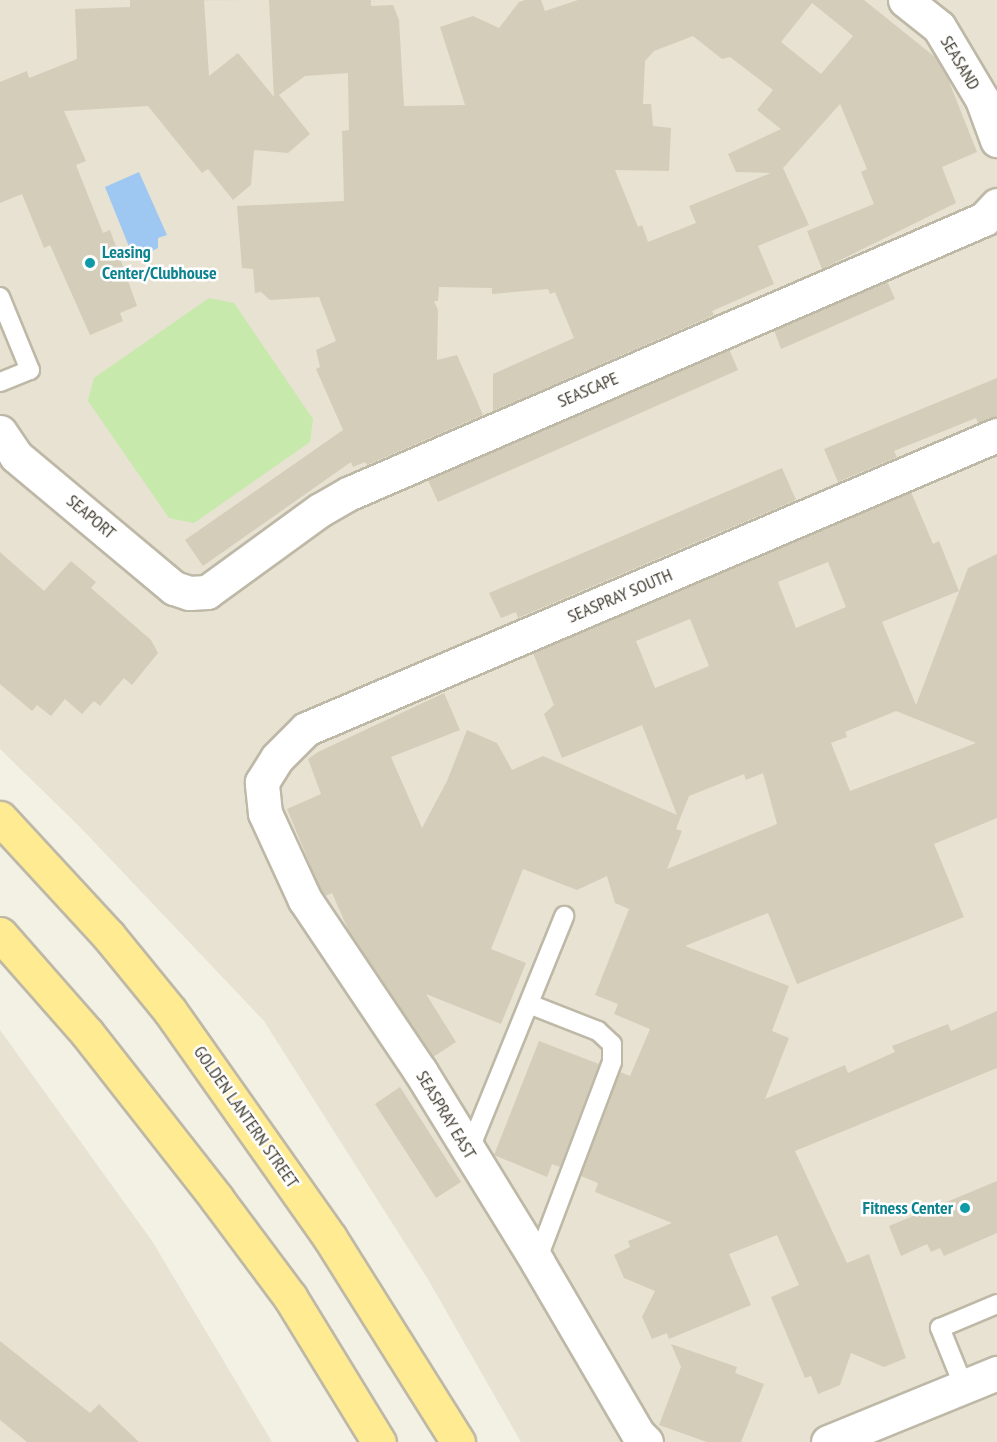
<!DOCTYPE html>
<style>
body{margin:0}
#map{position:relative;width:997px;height:1442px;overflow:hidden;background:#f3f0e4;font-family:"PT Sans Narrow",sans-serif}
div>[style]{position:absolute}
.residential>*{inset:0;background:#e7e2d2}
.green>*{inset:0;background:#c7e9ab}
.water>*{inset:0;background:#9ec7f2}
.building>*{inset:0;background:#d4cdb9}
.roads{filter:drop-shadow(2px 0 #beb8a7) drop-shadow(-2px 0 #beb8a7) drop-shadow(0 2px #beb8a7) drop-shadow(0 -2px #beb8a7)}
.service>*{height:18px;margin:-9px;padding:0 9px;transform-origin:9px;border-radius:9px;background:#fff}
.minor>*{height:33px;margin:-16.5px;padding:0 16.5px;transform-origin:16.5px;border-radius:16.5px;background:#fff}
.primary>*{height:33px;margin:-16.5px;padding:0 16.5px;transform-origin:16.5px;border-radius:16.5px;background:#ffeb91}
.dots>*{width:16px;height:16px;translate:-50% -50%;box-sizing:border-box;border:3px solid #fff;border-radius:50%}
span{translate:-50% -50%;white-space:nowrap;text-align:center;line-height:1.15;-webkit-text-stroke:5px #fff;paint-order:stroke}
.street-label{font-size:18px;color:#454034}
.culture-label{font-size:18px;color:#0d838f;font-weight:700}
.left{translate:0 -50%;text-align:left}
.right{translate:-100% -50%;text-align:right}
</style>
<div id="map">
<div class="residential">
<i style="clip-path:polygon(0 0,997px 0,997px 1442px,521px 1442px,429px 1281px,264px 1021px,79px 826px,0 749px)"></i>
<i style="clip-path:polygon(0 1030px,152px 1241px,272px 1442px,0 1442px)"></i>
</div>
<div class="green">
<i style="clip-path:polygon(209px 298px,234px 303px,313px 419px,310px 442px,194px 523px,169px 518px,88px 401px,94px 378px)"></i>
</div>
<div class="water">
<i style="clip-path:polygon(139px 172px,167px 235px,158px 238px,158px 248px,146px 254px,138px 246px,130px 249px,105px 187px)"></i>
</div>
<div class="building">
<i style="clip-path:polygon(evenodd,130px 0,204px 0,209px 76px,238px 53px,274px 97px,269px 0,371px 0,371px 6px,393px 5px,399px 20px,404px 106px,465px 105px,440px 27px,473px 16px,499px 28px,519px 2px,525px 0,541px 0,545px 11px,578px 0,864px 0,935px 57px,948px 79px,977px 152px,942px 167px,956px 203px,822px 269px,807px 231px,874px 204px,861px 172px,867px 169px,840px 104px,783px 168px,809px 225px,758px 246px,774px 284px,712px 311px,714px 315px,493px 411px,493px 374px,574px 338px,555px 292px,550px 294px,548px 289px,492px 294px,492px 288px,439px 287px,438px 301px,434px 301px,438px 310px,437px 360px,457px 355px,483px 415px,367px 465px,365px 462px,353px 467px,351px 462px,203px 566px,185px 540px,343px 430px,316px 369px,320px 367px,316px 350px,336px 341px,319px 297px,270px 300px,261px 292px,255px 293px,253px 269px,242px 268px,237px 206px,344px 201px,342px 131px,349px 130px,348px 73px,305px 76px,279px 95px,310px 134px,288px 153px,254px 150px,251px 185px,233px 200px,208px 169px,202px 173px,148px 106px,64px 111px,86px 161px,76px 165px,103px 233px,110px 230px,137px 306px,120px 313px,123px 321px,90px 335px,50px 245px,44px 248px,22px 194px,0 203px,0 82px,27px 71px,29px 78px,77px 59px,75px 9px,130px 7px,130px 0,812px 3px,853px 36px,821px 74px,781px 42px,812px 3px,130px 0,693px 36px,722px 59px,730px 57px,773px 90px,757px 110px,781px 129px,728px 154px,736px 172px,771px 173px,689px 206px,696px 223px,648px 242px,642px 225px,638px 227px,615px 170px,669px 171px,671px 128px,653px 126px,651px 104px,643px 104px,645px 61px,654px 51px,693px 36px)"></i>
<i style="clip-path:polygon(887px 281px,895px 299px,781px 349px,774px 330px)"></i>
<i style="clip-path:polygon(729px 349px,738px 370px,438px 502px,428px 480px)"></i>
<i style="clip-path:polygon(997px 378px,997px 417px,978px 423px,976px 418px,894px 451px,897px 457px,838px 482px,824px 449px)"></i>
<i style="clip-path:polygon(782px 468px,796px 500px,518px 618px,516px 612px,501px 618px,489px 593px)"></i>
<i style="clip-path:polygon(evenodd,911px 492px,933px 544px,939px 541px,959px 591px,882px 622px,916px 705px,968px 568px,997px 554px,997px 818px,934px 844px,964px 917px,797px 984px,768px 913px,685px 946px,789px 986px,772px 1031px,789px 1038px,765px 1099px,845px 1065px,848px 1073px,895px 1052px,892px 1046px,948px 1024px,951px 1031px,997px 1011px,997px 1068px,795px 1151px,847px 1263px,869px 1254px,906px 1358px,884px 1367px,851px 1353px,840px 1385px,818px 1394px,811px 1376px,805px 1378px,771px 1297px,799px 1285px,777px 1235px,729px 1254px,751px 1305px,669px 1339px,667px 1333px,652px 1339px,642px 1317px,655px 1291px,624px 1278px,614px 1255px,630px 1247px,628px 1241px,672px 1223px,595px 1192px,598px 1183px,581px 1176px,620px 1072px,630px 1076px,650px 1029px,614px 1014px,618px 1004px,595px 995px,629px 909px,615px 903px,607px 876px,577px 890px,523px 869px,491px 949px,526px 963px,501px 1024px,426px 994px,456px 1042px,433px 1057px,350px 934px,332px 893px,325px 896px,321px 891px,287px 809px,321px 794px,308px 759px,318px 752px,444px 693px,460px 730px,391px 757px,422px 828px,447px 781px,467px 730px,497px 743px,512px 770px,543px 756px,677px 815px,642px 725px,562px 758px,544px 714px,554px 705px,533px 653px,911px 492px,828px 562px,846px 607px,796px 628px,778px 582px,828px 562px,911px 492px,690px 619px,709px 666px,655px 688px,636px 641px,690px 619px,911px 492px,896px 711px,976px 743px,850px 791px,831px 743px,847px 737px,845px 732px,896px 711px,911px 492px,763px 773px,777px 824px,667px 869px,682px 831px,676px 829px,689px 796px,744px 774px,746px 780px,763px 773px)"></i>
<i style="clip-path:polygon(0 552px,44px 591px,71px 561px,96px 582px,91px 588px,151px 640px,158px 653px,132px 685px,124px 678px,100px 706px,94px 701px,82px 714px,65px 699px,51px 716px,37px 705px,32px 711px,0 684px)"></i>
<i style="clip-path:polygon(539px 1041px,599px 1064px,560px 1167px,552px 1164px,547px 1177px,494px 1155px)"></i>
<i style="clip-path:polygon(400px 1087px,461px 1182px,436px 1198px,375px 1104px)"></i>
<i style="clip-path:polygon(997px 1181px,997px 1233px,944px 1256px,940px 1248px,931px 1252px,927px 1244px,901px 1256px,889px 1226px)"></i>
<i style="clip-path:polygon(0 1341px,90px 1413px,99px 1404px,139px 1442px,27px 1442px,0 1420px)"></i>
<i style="clip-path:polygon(671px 1344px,737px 1367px,735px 1373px,764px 1384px,741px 1442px,707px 1442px,659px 1425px,681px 1367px)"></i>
</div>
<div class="roads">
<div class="service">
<i style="left:0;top:297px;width:79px;rotate:67.7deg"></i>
<i style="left:30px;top:370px;width:32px;rotate:158deg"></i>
<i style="left:529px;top:1004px;width:74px;rotate:21.4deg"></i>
<i style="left:598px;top:1031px;width:19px;rotate:43deg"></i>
<i style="left:612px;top:1044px;width:18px;rotate:90deg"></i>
<i style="left:612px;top:1062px;width:213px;rotate:110.7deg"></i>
<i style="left:468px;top:1153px;width:256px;rotate:-67.9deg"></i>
<i style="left:964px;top:1387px;width:64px;rotate:-112.1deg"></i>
<i style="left:940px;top:1328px;width:62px;rotate:-22.8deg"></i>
</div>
<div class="minor">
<i style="left:905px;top:0;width:43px;rotate:38.5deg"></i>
<i style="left:939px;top:27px;width:84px;rotate:59.2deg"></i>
<i style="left:982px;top:99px;width:44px;rotate:69.9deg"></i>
<i style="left:0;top:432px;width:29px;rotate:56deg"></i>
<i style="left:16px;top:456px;width:206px;rotate:39.9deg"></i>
<i style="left:174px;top:588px;width:16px;rotate:18deg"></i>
<i style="left:189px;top:593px;width:18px;rotate:-3deg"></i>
<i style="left:207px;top:592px;width:140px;rotate:-36deg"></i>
<i style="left:320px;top:510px;width:34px;rotate:-30deg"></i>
<i style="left:350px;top:493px;width:691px;rotate:-23.37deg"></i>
<i style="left:984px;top:219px;width:19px;rotate:-47deg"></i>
<i style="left:646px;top:1442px;width:11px;rotate:-135deg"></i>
<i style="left:638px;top:1434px;width:200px;rotate:-120.3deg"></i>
<i style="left:537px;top:1261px;width:223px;rotate:-121.6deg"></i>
<i style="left:420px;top:1071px;width:206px;rotate:-123.9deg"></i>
<i style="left:305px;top:900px;width:96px;rotate:-114.7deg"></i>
<i style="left:265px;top:813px;width:31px;rotate:-96deg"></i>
<i style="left:262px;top:782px;width:28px;rotate:-58deg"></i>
<i style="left:277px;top:758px;width:41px;rotate:-45deg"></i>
<i style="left:306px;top:729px;width:751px;rotate:-23.05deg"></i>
<i style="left:828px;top:1442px;width:183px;rotate:-22.2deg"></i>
</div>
<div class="primary">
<i style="left:0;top:818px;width:159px;rotate:47.3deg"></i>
<i style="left:108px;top:935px;width:98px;rotate:50.8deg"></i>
<i style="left:170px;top:1011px;width:278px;rotate:54.8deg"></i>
<i style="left:330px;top:1238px;width:241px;rotate:57.9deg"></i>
<i style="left:0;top:934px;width:132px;rotate:48.7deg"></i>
<i style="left:87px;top:1033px;width:211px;rotate:51.9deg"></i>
<i style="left:217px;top:1199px;width:122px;rotate:53.3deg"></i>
<i style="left:290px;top:1297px;width:170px;rotate:58.5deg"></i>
</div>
</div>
<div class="dots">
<i style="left:90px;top:263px;background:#0f9aa8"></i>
<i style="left:965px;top:1208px;background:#0f9aa8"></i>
</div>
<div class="street-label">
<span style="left:960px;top:63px;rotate:59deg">SEASAND</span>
<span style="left:588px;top:390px;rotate:-23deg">SEASCAPE</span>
<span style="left:91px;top:517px;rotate:40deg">SEAPORT</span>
<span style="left:620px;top:596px;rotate:-23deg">SEASPRAY SOUTH</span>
<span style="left:446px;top:1115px;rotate:59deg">SEASPRAY EAST</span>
<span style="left:246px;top:1117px;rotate:55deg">GOLDEN LANTERN STREET</span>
</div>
<div class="culture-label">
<span class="left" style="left:102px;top:263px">Leasing<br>Center/Clubhouse</span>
<span class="right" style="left:953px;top:1208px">Fitness Center</span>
</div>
</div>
